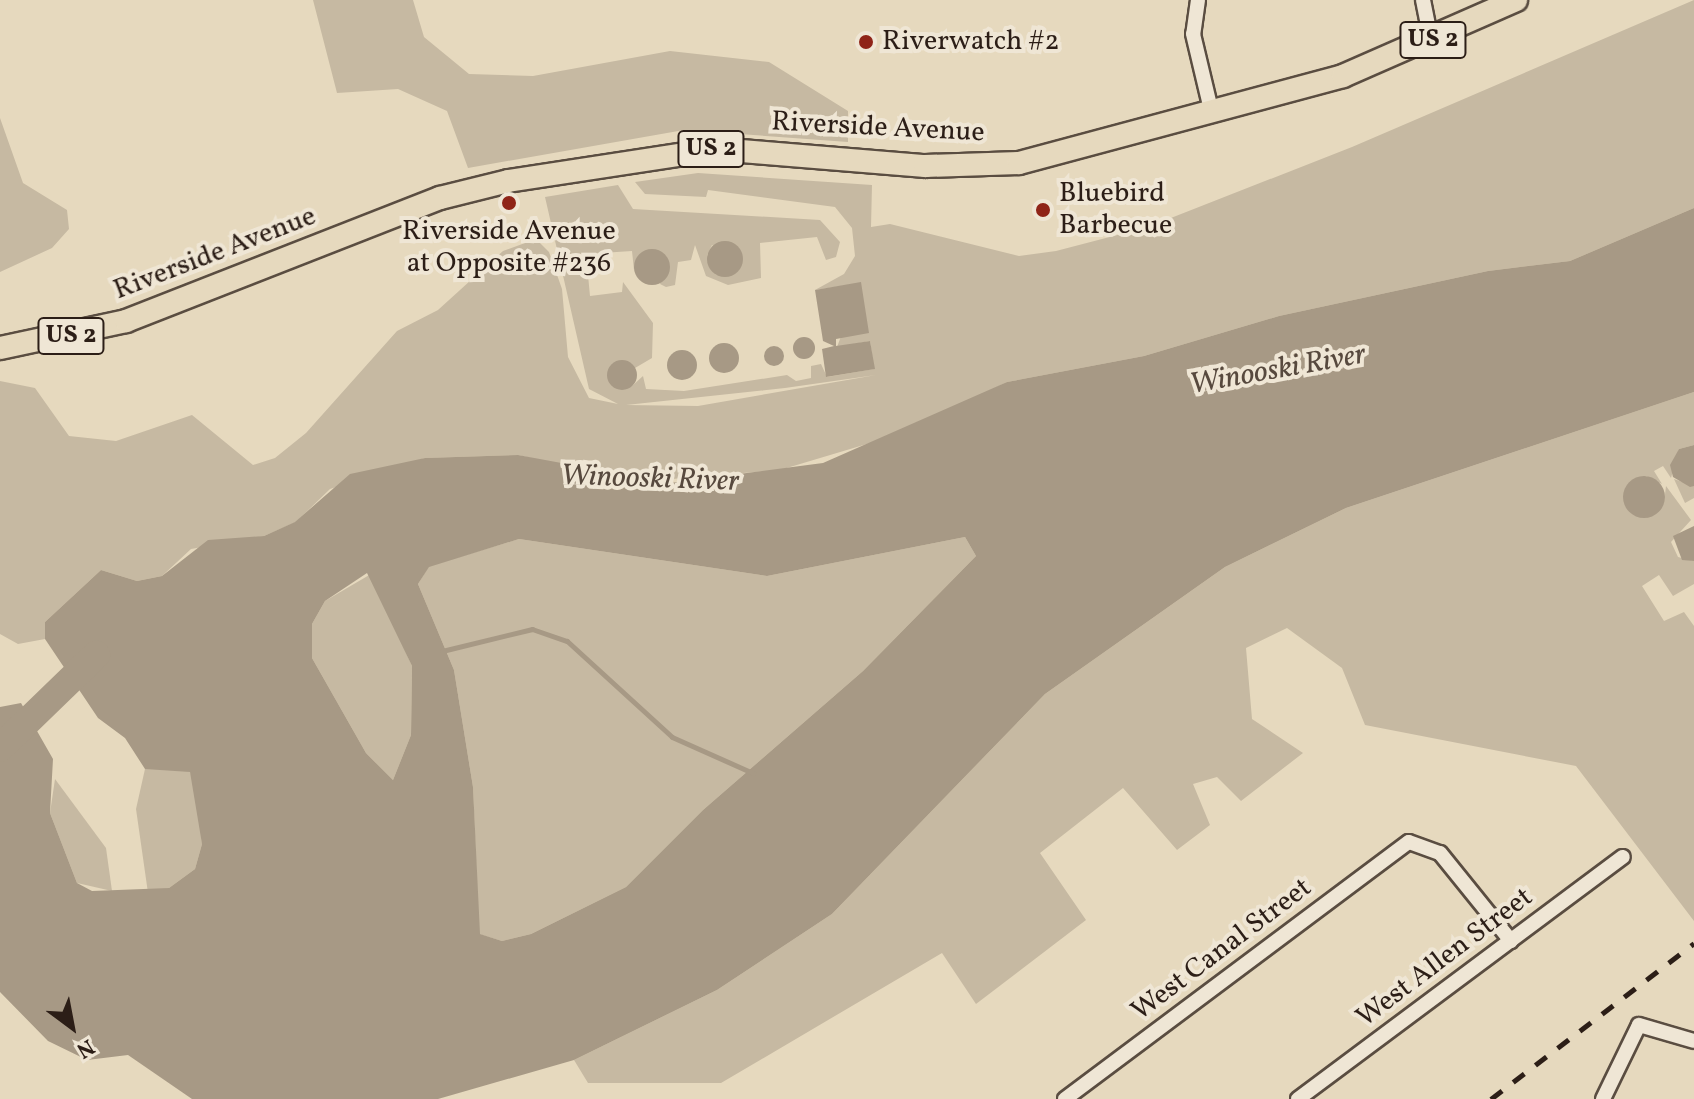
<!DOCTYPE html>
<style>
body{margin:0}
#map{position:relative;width:1694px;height:1099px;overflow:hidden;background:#e6d9be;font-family:Vollkorn,serif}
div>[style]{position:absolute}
.green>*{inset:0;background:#c6b9a2}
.water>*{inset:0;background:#a79985}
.round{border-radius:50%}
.stream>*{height:5px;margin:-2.5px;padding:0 2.5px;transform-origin:2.5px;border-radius:2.5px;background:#a79985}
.river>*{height:28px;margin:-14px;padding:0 14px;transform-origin:14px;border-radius:14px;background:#a79985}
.roads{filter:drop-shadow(2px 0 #5a4d41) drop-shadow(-2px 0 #5a4d41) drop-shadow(0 2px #5a4d41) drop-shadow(0 -2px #5a4d41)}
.street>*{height:14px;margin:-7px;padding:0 7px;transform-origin:7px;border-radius:7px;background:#efe6d5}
.primary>*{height:22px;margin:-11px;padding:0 11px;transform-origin:11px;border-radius:11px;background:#e6d9be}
.rail>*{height:5px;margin-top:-2.5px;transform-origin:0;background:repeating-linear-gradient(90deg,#2c1e17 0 14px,transparent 0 28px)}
.dots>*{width:22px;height:22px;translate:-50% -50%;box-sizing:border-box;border:4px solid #efe6d5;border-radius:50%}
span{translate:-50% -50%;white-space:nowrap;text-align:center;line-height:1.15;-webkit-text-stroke:8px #efe6d5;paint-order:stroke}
.shield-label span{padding:2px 6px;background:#efe6d5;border:2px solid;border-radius:6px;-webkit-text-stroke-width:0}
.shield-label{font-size:26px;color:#2c1e17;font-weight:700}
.poi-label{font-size:28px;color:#2c1e17}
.left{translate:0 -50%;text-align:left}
.street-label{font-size:28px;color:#2c1e17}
.water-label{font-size:30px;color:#57493e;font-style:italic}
.north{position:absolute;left:32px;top:987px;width:80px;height:80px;-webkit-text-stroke:6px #efe6d5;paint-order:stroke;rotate:148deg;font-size:22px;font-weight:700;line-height:32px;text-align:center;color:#2c1e17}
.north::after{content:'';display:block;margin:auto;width:28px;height:36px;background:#2c1e17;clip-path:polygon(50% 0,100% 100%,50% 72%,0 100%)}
</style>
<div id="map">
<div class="green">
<i style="clip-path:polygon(313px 0,413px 0,424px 37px,469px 74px,533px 76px,670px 51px,769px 62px,848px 111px,848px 142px,684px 130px,468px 168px,447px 111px,398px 89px,337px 93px)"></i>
<i style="clip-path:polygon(evenodd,1694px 0,1694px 208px,1570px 261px,1488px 271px,1279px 316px,1144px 356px,1007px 382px,907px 432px,780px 470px,636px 482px,518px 455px,425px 458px,330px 489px,296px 522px,264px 536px,191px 549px,162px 576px,137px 581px,101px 570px,45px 622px,45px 639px,18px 644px,0 634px,0 381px,35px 388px,69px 436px,116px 441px,192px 415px,253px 465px,275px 458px,306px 433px,397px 331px,438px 310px,503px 251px,536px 239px,549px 252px,562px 289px,568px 357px,589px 398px,618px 404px,589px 389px,545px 197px,618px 185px,633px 209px,820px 220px,840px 242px,836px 257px,826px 260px,817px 237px,760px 243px,761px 278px,728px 285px,706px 276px,695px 245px,691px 260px,678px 262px,675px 285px,666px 287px,660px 284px,667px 257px,656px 250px,644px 251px,634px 270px,632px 251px,586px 254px,590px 296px,622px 292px,623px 282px,653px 323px,652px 358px,635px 368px,611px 365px,613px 387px,632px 386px,643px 376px,646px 389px,684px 391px,787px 375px,796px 381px,811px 378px,811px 366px,821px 364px,827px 377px,874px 369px,870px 341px,837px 347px,861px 283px,815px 290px,844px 274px,855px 256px,852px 228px,835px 207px,708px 190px,706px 197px,645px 194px,635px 182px,698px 173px,872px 185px,871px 227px,890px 224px,1019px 256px,1056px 251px,1148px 227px,1352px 147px,1694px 0,712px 245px,741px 266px,738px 271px,716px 275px,707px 255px,712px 245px,1694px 0,876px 375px,698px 406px,626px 405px,785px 388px,876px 375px)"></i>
<i style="clip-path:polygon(0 118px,23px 183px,67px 210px,69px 229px,52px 248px,0 272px)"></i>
<i style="clip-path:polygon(1694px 392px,1694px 445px,1679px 449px,1671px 478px,1663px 466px,1654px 471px,1662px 484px,1646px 476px,1631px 513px,1643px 517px,1664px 503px,1666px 486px,1691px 520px,1671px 542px,1678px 557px,1694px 561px,1694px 584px,1673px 596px,1659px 575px,1642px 586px,1664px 621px,1684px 612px,1694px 626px,1694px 921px,1576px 766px,1365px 725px,1342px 668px,1287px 628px,1246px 648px,1252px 719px,1303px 753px,1241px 801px,1217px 777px,1193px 784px,1210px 825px,1177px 850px,1123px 788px,1040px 853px,1086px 920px,976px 1004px,942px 953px,721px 1083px,588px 1083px,574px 1060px,717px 990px,832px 914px,1045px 694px,1225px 567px,1346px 508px)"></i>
<i style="clip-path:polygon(1674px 479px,1694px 486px,1694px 498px,1685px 503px)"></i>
<i style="clip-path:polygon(965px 537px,976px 556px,863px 671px,703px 810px,626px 887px,531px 934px,502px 941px,479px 934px,473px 787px,454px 670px,418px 584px,429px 566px,519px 539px,767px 576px)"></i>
<i style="clip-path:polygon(371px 574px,412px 666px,411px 735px,393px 780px,366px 753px,312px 658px,312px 624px,325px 601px)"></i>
<i style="clip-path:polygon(176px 766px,190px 772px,199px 790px,202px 844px,195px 869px,169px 888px,148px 893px,136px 809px,145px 769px)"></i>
<i style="clip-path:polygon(55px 779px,106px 848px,112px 891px,77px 883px,50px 813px)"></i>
</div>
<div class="water">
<i style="clip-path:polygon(evenodd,1694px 208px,1694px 392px,1346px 508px,1225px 567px,1045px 694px,832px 914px,717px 990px,574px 1060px,438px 1099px,192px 1099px,128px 1055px,87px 1060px,48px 1041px,0 992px,0 707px,21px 703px,53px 759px,50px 813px,77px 883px,92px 891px,169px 888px,195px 869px,202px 844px,190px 772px,145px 769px,125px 738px,98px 718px,45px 639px,45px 622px,101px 570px,137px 581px,162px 576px,208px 540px,264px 536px,295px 522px,350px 474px,425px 458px,518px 455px,670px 483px,823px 463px,1007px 382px,1144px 356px,1279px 316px,1488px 271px,1570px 261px,1694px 208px,965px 537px,976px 556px,863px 671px,703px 810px,626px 887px,531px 934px,502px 941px,480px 934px,473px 787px,454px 670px,418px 584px,429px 567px,519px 539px,767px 576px,965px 537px,1694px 208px,367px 573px,412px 666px,411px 735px,393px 780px,366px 753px,312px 658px,312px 624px,325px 601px,367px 573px)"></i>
<i class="round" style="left:707px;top:241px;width:36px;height:36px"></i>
<i class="round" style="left:634px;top:249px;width:36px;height:36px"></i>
<i style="clip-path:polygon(861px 282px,869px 333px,836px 339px,836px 346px,870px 341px,875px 369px,826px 377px,822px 349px,834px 346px,823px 341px,815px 290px)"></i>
<i class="round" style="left:793px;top:337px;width:22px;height:22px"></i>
<i class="round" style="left:709px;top:343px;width:30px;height:30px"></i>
<i class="round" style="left:764px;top:346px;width:20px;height:20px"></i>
<i class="round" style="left:667px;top:350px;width:30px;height:30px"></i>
<i class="round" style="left:607px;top:360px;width:30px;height:30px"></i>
<i style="clip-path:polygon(1694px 445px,1694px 486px,1690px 487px,1673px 477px,1670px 465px,1679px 449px)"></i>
<i class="round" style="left:1623px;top:476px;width:42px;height:42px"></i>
<i style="clip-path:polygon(1694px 526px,1694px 561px,1682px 560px,1673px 536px)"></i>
</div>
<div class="stream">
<i style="left:442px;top:651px;width:93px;rotate:-13.7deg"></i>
<i style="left:532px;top:629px;width:37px;rotate:19deg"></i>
<i style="left:567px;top:641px;width:142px;rotate:42.4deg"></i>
<i style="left:672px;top:737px;width:89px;rotate:24deg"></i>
</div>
<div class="river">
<i style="left:0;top:748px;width:134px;rotate:-44.1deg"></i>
</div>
<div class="roads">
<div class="street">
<i style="left:1198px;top:0;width:34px;rotate:98deg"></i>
<i style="left:1193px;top:34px;width:82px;rotate:76.6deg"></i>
<i style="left:1423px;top:0;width:41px;rotate:78.7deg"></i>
<i style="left:1065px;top:1099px;width:429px;rotate:-36.8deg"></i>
<i style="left:1409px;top:842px;width:33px;rotate:20deg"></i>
<i style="left:1440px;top:853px;width:113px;rotate:51.1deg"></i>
<i style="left:1298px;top:1099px;width:405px;rotate:-36.7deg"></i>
<i style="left:1603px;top:1099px;width:82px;rotate:-64.1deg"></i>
<i style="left:1639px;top:1025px;width:57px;rotate:16.2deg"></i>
</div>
<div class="primary">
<i style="left:0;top:348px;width:129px;rotate:-12.1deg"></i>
<i style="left:126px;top:321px;width:337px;rotate:-21.4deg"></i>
<i style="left:440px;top:198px;width:70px;rotate:-14deg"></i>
<i style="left:508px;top:181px;width:211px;rotate:-8.7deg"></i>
<i style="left:717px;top:149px;width:209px;rotate:4.7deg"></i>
<i style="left:925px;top:166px;width:94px;rotate:-1.8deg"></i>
<i style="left:1019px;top:163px;width:335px;rotate:-15deg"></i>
<i style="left:1343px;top:76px;width:189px;rotate:-23.7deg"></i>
</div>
</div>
<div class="rail">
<i style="left:1491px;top:1099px;width:256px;rotate:-37.5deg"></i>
</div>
<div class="dots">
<i style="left:866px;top:42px;background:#8f2418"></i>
<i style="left:509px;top:203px;background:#8f2418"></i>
<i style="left:1043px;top:210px;background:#8f2418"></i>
</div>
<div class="shield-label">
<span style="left:1433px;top:40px">US 2</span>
<span style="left:711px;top:149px">US 2</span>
<span style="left:71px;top:336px">US 2</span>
</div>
<div class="poi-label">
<span class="left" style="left:882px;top:42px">Riverwatch #2</span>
<span class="left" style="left:1059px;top:210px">Bluebird<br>Barbecue</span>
<span style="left:509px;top:248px">Riverside Avenue<br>at Opposite #236</span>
</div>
<div class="street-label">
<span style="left:878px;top:128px;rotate:3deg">Riverside Avenue</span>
<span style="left:215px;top:254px;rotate:-21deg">Riverside Avenue</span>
<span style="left:1222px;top:950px;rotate:-37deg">West Canal Street</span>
<span style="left:1445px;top:958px;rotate:-37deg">West Allen Street</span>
</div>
<div class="water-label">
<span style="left:1278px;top:370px;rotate:-10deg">Winooski River</span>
<span style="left:650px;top:479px;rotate:2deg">Winooski River</span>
</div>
<div class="north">N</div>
</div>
